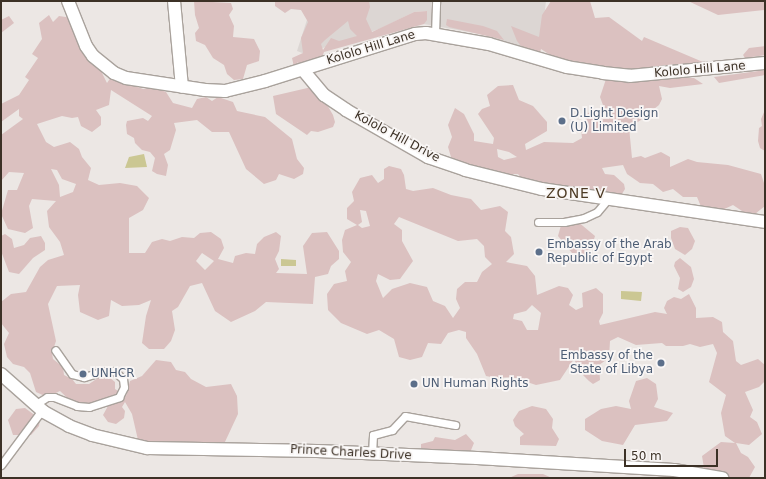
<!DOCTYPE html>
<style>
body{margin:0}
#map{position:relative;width:766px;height:479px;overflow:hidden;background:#ece7e4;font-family:"DejaVu Sans",sans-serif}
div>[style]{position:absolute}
.built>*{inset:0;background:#dcd6d3}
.green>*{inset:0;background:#dbc1c0}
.water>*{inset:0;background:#cbc793}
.roads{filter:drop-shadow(1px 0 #a9a29c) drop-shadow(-1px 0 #a9a29c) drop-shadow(0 1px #a9a29c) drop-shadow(0 -1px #a9a29c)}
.service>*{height:7px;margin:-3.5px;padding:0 3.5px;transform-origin:3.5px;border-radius:3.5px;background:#fff}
.minor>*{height:12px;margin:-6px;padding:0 6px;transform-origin:6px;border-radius:6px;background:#fff}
.tertiary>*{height:12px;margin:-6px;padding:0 6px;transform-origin:6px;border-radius:6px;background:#fff}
.dots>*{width:11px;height:11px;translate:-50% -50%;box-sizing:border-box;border:2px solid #f9f6f5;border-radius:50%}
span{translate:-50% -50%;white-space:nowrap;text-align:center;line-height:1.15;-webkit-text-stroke:3.5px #f9f6f5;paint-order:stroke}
.street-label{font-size:12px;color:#3c3126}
.service-label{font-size:12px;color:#4e5e75}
.left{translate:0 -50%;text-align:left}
.right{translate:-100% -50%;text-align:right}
.quarter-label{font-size:14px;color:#4c3a24;letter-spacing:1px}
.frame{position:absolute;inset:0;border:2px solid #3c3126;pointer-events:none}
.scale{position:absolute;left:624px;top:449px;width:94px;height:18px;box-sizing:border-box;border:2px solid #3c3126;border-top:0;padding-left:5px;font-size:12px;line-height:14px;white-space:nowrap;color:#3c3126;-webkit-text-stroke:3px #f9f6f5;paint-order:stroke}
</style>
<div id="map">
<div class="built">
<i style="clip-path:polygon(313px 1px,546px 1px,540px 52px,481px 34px,424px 24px,427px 11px,414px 12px,379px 29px,305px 54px,297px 51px)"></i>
</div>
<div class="green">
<i style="clip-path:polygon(194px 1px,231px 3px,233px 9px,229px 15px,234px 26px,233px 37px,254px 39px,260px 51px,259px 61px,247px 65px,243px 79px,234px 80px,227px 74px,224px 65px,213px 58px,205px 45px,196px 41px,195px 33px,199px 28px,195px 15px)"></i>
<i style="clip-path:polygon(evenodd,275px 1px,369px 1px,370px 7px,366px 19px,372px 32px,414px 12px,427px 11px,427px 20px,424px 24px,324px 52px,321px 60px,300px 65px,297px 62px,299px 68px,294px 67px,292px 58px,303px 53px,301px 38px,308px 22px,301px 10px,291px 9px,285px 13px,275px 6px,275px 1px,348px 21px,350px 29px,357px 36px,339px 41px,331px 38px,323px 50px,321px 44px,325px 40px,348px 21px)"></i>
<i style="clip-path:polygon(evenodd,551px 1px,590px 1px,595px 18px,609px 17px,642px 41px,644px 37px,703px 62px,675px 66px,684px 78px,694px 78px,703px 84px,670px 88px,659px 86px,662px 99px,659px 105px,654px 109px,648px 108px,641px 120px,629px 127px,632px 158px,641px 156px,645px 158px,661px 152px,670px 157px,670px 167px,688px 159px,697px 162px,728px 165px,761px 174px,765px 186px,765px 206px,755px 214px,745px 213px,733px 205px,720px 211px,702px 209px,697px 197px,683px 197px,673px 189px,663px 192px,653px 184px,640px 183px,627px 174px,623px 165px,602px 168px,605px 174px,614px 175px,624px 184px,625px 189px,620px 197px,541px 189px,533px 181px,522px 179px,518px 174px,495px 174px,465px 166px,451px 157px,448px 147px,452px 137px,448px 125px,455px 108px,464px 114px,474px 134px,474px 141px,493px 144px,494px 138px,478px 114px,482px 109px,490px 106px,487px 95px,498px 86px,513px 85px,519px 100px,533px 106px,547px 122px,547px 131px,525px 144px,526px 150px,544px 142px,573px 143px,582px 138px,581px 129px,588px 113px,604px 108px,600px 97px,606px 79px,582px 76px,541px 49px,540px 52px,521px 46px,517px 41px,511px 26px,539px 37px,542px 15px,551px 1px,497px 149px,509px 152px,517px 157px,504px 160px,498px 157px,497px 149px)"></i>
<i style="clip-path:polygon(688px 1px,765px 1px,765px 10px,718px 15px)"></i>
<i style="clip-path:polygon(evenodd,49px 15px,53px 22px,59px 16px,79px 19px,81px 29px,78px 44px,94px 48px,99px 56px,102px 73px,107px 83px,111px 77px,143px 89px,154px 87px,166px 92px,173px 103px,192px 108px,197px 99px,206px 97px,212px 101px,218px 97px,233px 102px,237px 111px,265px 117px,292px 139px,297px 159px,304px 168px,303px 174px,294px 179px,279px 174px,276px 180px,264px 184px,246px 169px,229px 132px,212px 132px,197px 120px,174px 123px,176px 130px,170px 150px,164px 154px,168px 165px,166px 176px,157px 174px,152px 171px,155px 158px,150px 152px,142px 150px,135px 143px,134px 138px,127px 134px,126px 125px,127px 121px,143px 118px,148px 121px,152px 116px,111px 90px,109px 105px,96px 110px,101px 117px,101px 125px,92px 132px,81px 126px,78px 117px,72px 118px,62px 116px,37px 124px,46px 142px,54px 147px,70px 142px,79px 149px,82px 157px,91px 168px,88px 180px,99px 185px,120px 183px,137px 186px,149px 198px,143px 210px,129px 218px,129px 253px,145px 253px,152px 242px,162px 239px,170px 241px,182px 237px,194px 238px,200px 233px,211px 232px,221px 239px,224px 248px,218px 259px,233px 263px,235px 256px,246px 253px,255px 254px,257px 244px,264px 237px,276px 232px,281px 236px,279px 251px,275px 259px,279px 269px,276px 273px,307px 274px,303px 246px,312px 233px,327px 232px,339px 251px,339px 259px,331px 266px,328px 274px,315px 277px,313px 304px,266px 302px,255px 311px,231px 322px,215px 311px,202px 283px,190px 286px,178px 307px,172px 311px,175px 330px,171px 341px,164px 349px,149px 349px,142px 343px,146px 316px,151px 300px,139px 305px,122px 306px,111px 300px,109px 316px,98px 320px,80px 312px,78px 295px,80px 285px,57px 286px,48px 304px,56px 341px,52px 353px,53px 359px,63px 367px,64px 375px,72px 379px,76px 384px,89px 384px,98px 378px,109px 377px,115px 382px,115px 389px,126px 396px,130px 381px,142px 376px,156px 360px,171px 362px,176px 370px,185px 372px,191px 379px,206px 387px,231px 384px,237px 396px,238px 414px,224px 444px,208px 443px,186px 456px,169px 455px,138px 440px,132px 414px,125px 402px,122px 407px,125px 411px,124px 418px,116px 424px,108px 422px,103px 415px,108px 406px,97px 402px,88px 411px,80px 410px,60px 391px,47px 397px,36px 392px,30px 373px,24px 367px,13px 364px,7px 357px,4px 344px,9px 333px,1px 323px,1px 302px,11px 294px,26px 292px,40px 267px,48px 260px,64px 255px,60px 242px,49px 227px,47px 211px,56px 201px,32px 199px,29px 206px,33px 228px,25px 233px,8px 229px,1px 214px,8px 190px,17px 190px,24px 173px,9px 172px,1px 181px,1px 135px,23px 119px,19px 116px,19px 109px,1px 122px,1px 104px,19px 95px,29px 80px,25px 77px,38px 58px,32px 54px,42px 39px,39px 23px,49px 15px,51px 169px,57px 170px,62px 179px,76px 184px,73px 192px,60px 197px,59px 185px,51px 169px,49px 15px,202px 253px,214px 261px,205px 270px,196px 261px,202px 253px)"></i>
<i style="clip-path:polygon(9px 16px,14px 23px,1px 33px,1px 20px)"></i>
<i style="clip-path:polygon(447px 19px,483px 26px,497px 31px,504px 40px,449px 27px,446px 25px)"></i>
<i style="clip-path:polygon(765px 46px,765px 55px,745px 58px,743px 55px,749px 48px)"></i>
<i style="clip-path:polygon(765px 70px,765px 75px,719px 83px,714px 77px)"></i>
<i style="clip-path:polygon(316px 86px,333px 115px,335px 122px,333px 127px,318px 132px,311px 131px,307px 135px,276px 114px,273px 96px)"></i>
<i style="clip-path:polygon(765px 110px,765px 151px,760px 148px,758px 141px,759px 128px,762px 126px,761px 119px)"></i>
<i style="clip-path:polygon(evenodd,389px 166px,401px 169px,404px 175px,406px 189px,413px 191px,433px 188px,451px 195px,471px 199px,481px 210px,500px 206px,508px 212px,505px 231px,511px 237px,514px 254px,506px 262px,527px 266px,535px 276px,537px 295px,559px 286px,568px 288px,573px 295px,569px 305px,576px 310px,583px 307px,582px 293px,596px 288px,603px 294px,603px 313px,599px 321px,600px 325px,655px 312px,667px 314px,664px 308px,667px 301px,674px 297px,681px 299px,689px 294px,696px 308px,696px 318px,713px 317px,722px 322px,723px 332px,733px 341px,736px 361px,741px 365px,758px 359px,765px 365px,765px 381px,759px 387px,745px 392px,753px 410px,750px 417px,757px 422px,762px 434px,749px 445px,736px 443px,741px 453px,748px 457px,755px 467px,749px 478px,719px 478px,705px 474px,702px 456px,721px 442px,735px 443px,725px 436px,721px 413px,726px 395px,709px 382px,717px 353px,713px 344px,700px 347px,690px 344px,683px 346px,666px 346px,662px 343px,636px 345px,618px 337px,610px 341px,609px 358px,599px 365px,600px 380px,593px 384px,589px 381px,580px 372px,574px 359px,560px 380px,536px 385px,512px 377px,496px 378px,486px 376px,477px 354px,466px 338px,466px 332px,459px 330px,448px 333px,441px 344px,428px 343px,422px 357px,410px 360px,399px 357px,394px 339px,379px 330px,367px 334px,341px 323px,328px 310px,327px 294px,334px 284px,347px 281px,345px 271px,351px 262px,343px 252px,342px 240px,345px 230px,357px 225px,347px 219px,347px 208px,354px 201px,352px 192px,360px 178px,372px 175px,378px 183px,384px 179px,384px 169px,389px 166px,360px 210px,366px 211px,370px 226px,362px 228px,358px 225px,362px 222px,360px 210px,389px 166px,399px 217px,458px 241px,477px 239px,484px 246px,485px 257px,492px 264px,482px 272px,477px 282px,465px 282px,457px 289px,456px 299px,460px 308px,453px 318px,445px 306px,433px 301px,427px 287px,410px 283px,392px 289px,383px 298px,376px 281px,378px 274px,390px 280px,400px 279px,413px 261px,402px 241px,402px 230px,394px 224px,399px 217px,389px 166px,532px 305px,541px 313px,538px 330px,527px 330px,522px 321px,513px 319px,514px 314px,526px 311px,532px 305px)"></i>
<i style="clip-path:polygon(571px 216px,595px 236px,591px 249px,585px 255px,572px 253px,558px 236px,563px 218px)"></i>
<i style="clip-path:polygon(680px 227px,688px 228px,695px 241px,692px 249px,685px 255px,675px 249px,671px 238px,671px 231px)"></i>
<i style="clip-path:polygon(5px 234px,12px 239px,14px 248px,24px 245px,30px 238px,41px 236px,45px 243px,45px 250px,33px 258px,19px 274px,9px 272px,1px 251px,1px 236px)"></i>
<i style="clip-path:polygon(680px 258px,691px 267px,694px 279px,691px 287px,683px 292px,678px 289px,680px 278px,674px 266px,675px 262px)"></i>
<i style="clip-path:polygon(647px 378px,656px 384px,658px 399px,654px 407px,673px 413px,667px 421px,635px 425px,623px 445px,602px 441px,585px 430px,585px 419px,601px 409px,616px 406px,631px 409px,629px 401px,636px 381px)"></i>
<i style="clip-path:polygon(532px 406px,546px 409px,553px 419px,552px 428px,559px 439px,556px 446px,520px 445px,520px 437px,524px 434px,515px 426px,513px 420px,519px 411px)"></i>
<i style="clip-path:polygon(25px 408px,40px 419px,39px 426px,31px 435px,13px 435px,8px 420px,16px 409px)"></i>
<i style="clip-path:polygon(466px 434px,474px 443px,469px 455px,421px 450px,421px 444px,433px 441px,435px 437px,455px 440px)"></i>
<i style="clip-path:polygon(518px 474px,543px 474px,552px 478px,509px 478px)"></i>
</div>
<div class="water">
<i style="clip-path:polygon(144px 154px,147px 167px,125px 168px,129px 157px)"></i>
<i style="clip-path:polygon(281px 259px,296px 260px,296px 266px,281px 266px)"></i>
<i style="clip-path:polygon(621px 291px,642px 292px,641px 301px,621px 299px)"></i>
</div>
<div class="roads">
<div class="service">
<i style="left:435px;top:34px;width:33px;rotate:-88deg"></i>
<i style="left:538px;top:222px;width:26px"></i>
<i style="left:564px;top:222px;width:20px;rotate:-11deg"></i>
<i style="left:584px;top:218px;width:14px;rotate:-25deg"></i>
<i style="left:597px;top:212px;width:17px;rotate:-50deg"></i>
<i style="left:36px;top:404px;width:13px;rotate:-32deg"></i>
<i style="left:47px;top:397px;width:7px"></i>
<i style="left:54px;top:397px;width:25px;rotate:21deg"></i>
<i style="left:77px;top:406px;width:12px;rotate:5deg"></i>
<i style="left:89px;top:407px;width:32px;rotate:-18deg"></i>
<i style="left:119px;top:397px;width:11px;rotate:-63deg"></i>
<i style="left:124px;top:387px;width:8px;rotate:-97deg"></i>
<i style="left:123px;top:379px;width:12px;rotate:-138deg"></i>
<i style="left:114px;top:371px;width:10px;rotate:180deg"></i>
<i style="left:104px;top:371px;width:21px;rotate:163deg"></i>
<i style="left:84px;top:377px;width:12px;rotate:-166deg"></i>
<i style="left:72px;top:374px;width:29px;rotate:-125deg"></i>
<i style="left:372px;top:454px;width:19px;rotate:-87deg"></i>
<i style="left:373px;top:435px;width:20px;rotate:-15deg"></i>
<i style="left:392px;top:430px;width:19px;rotate:-47deg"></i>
<i style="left:405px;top:416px;width:51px;rotate:10.2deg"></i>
<i style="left:1px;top:465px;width:69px;rotate:-53.3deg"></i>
</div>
<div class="minor">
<i style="left:68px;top:1px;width:48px;rotate:68.2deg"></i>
<i style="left:86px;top:46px;width:12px;rotate:55deg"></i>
<i style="left:93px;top:56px;width:27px;rotate:39deg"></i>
<i style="left:114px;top:73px;width:13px;rotate:23deg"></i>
<i style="left:126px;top:78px;width:80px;rotate:8.6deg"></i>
<i style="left:205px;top:90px;width:20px;rotate:3deg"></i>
<i style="left:225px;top:91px;width:41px;rotate:-14deg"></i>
<i style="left:265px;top:81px;width:157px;rotate:-17.4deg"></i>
<i style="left:415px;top:34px;width:11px;rotate:-5deg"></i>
<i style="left:426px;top:33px;width:64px;rotate:9.9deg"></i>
<i style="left:489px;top:44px;width:81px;rotate:16.4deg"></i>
<i style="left:567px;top:67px;width:36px;rotate:9deg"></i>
<i style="left:603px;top:73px;width:27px;rotate:6deg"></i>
<i style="left:630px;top:76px;width:136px;rotate:-5.5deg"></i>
<i style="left:174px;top:1px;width:86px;rotate:84.7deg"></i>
<i style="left:303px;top:70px;width:33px;rotate:50deg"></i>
<i style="left:324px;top:95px;width:27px;rotate:34deg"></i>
<i style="left:346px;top:110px;width:95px;rotate:29.8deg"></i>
<i style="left:428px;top:157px;width:39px;rotate:19deg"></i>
<i style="left:465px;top:170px;width:79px;rotate:13.9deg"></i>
<i style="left:542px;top:189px;width:225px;rotate:8.4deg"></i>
</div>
<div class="tertiary">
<i style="left:1px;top:374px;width:57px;rotate:41.5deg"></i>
<i style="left:44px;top:412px;width:29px;rotate:29deg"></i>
<i style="left:69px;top:426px;width:25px;rotate:21deg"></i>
<i style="left:92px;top:435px;width:57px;rotate:13.3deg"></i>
<i style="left:147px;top:448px;width:170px;rotate:1deg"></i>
<i style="left:317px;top:451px;width:160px;rotate:2.5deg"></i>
<i style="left:477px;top:458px;width:197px;rotate:3.5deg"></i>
<i style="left:674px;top:470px;width:49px;rotate:9.5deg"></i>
</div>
</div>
<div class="dots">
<i style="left:562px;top:121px;background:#5c6f8a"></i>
<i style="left:539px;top:252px;background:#5c6f8a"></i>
<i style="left:661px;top:363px;background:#5c6f8a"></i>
<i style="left:83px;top:374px;background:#5c6f8a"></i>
<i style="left:414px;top:384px;background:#5c6f8a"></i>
</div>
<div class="street-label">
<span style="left:371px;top:48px;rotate:-17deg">Kololo Hill Lane</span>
<span style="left:700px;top:70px;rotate:-5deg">Kololo Hill Lane</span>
<span style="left:397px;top:137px;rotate:28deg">Kololo Hill Drive</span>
<span style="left:351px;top:453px;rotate:3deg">Prince Charles Drive</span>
</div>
<div class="service-label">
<span class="left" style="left:570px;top:121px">D.Light Design<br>(U) Limited</span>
<span class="left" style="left:547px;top:252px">Embassy of the Arab<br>Republic of Egypt</span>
<span class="right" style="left:653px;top:363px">Embassy of the<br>State of Libya</span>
<span class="left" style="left:91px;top:374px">UNHCR</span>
<span class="left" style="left:422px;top:384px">UN Human Rights</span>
</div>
<div class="quarter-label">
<span style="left:576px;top:193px">ZONE V</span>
</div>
<div class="frame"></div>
<div class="scale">50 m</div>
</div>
